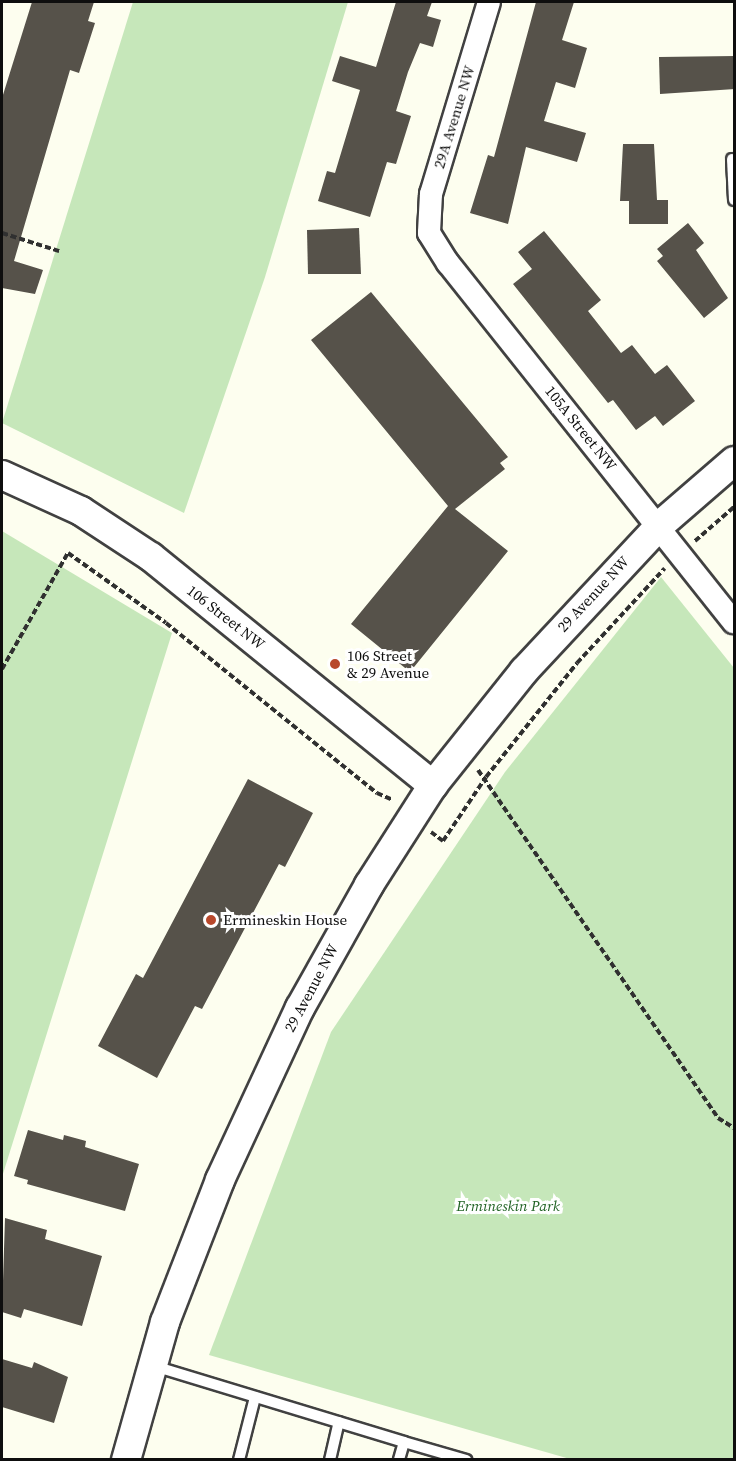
<!DOCTYPE html>
<style>
body{margin:0}
#map{position:relative;width:736px;height:1461px;overflow:hidden;background:#fdfeef;font-family:"Source Serif 4",serif}
div>[style]{position:absolute}
.green>*{inset:0;background:#c6e7ba}
.building>*{inset:0;background:#56524a}
.path>*{height:4px;margin-top:-2px;transform-origin:0;background:repeating-linear-gradient(90deg,#303030 0 6px,transparent 0 9px)}
.roads{filter:drop-shadow(2px 0 #414141) drop-shadow(-2px 0 #414141) drop-shadow(0 2px #414141) drop-shadow(0 -2px #414141)}
.service>*{height:10px;margin:-5px;padding:0 5px;transform-origin:5px;border-radius:5px;background:#fff}
.minor>*{height:22px;margin:-11px;padding:0 11px;transform-origin:11px;border-radius:11px;background:#fff}
.tertiary>*{height:28px;margin:-14px;padding:0 14px;transform-origin:14px;border-radius:14px;background:#fff}
.dots>*{width:16px;height:16px;translate:-50% -50%;box-sizing:border-box;border:3px solid #fff;border-radius:50%}
span{translate:-50% -50%;white-space:nowrap;text-align:center;line-height:1.15;-webkit-text-stroke:6px #fff;paint-order:stroke}
.street-label{font-size:15px;color:#0e0e0e}
.poi-label{font-size:15px;color:#0e0e0e}
.left{translate:0 -50%;text-align:left}
.park-label{font-size:15px;color:#216324;font-style:italic}
.frame{position:absolute;inset:0;border:3px solid #0e0e0e;pointer-events:none}
</style>
<div id="map">
<div class="green">
<i style="clip-path:polygon(133px 2px,348px 2px,265px 277px,184px 513px,2px 423px)"></i>
<i style="clip-path:polygon(2px 531px,172px 633px,2px 1177px)"></i>
<i style="clip-path:polygon(661px 577px,734px 668px,734px 1459px,570px 1459px,209px 1355px,331px 1032px,505px 772px)"></i>
</div>
<div class="building">
<i style="clip-path:polygon(32px 2px,94px 2px,88px 21px,95px 23px,79px 73px,70px 70px,14px 261px,43px 270px,35px 294px,2px 288px,2px 98px)"></i>
<i style="clip-path:polygon(396px 2px,432px 2px,427px 16px,441px 20px,433px 47px,420px 43px,408px 72px,396px 111px,411px 116px,396px 164px,387px 162px,370px 217px,318px 201px,327px 171px,335px 173px,360px 90px,332px 81px,340px 56px,376px 67px)"></i>
<i style="clip-path:polygon(536px 2px,574px 2px,562px 40px,587px 48px,575px 88px,556px 82px,544px 121px,586px 133px,577px 162px,526px 147px,508px 224px,470px 213px,488px 155px,494px 157px)"></i>
<i style="clip-path:polygon(735px 56px,735px 89px,660px 94px,659px 57px)"></i>
<i style="clip-path:polygon(623px 144px,654px 144px,657px 200px,668px 200px,668px 224px,629px 224px,629px 201px,620px 201px)"></i>
<i style="clip-path:polygon(688px 223px,704px 243px,696px 250px,728px 298px,704px 318px,657px 261px,663px 256px,657px 249px)"></i>
<i style="clip-path:polygon(359px 228px,361px 274px,308px 274px,307px 230px)"></i>
<i style="clip-path:polygon(544px 231px,601px 300px,588px 311px,621px 353px,632px 345px,655px 374px,667px 365px,695px 401px,663px 426px,655px 416px,636px 430px,613px 400px,608px 403px,513px 284px,532px 269px,518px 252px)"></i>
<i style="clip-path:polygon(371px 292px,508px 457px,500px 463px,505px 469px,455px 509px,508px 551px,410px 672px,351px 624px,448px 506px,311px 340px)"></i>
<i style="clip-path:polygon(248px 779px,313px 813px,285px 867px,279px 864px,202px 1009px,195px 1006px,157px 1078px,98px 1046px,136px 974px,143px 978px)"></i>
<i style="clip-path:polygon(28px 1130px,63px 1140px,64px 1135px,86px 1141px,85px 1147px,139px 1164px,125px 1211px,27px 1184px,28px 1180px,14px 1176px)"></i>
<i style="clip-path:polygon(5px 1218px,47px 1230px,45px 1239px,102px 1256px,82px 1326px,24px 1309px,21px 1318px,2px 1312px)"></i>
<i style="clip-path:polygon(2px 1359px,32px 1368px,34px 1362px,68px 1377px,54px 1423px,2px 1407px)"></i>
</div>
<div class="path">
<i style="left:2px;top:233px;width:60px;rotate:17.5deg"></i>
<i style="left:695px;top:541px;width:52px;rotate:-41.1deg"></i>
<i style="left:2px;top:669px;width:133px;rotate:-60.4deg"></i>
<i style="left:68px;top:553px;width:120px;rotate:35.5deg"></i>
<i style="left:166px;top:623px;width:271px;rotate:38.9deg"></i>
<i style="left:377px;top:793px;width:17px;rotate:24deg"></i>
<i style="left:478px;top:770px;width:423px;rotate:55.4deg"></i>
<i style="left:718px;top:1118px;width:19px;rotate:32deg"></i>
<i style="left:431px;top:832px;width:15px;rotate:37deg"></i>
<i style="left:443px;top:841px;width:77px;rotate:-56.1deg"></i>
<i style="left:486px;top:777px;width:146px;rotate:-51.4deg"></i>
<i style="left:577px;top:663px;width:129px;rotate:-47.2deg"></i>
</div>
<div class="roads">
<div class="service">
<i style="left:732px;top:159px;width:41px;rotate:87.2deg"></i>
<i style="left:154px;top:1366px;width:261px;rotate:16.9deg"></i>
<i style="left:404px;top:1442px;width:19px;rotate:106deg"></i>
<i style="left:404px;top:1442px;width:65px;rotate:16.2deg"></i>
<i style="left:239px;top:1460px;width:65px;rotate:-75.7deg"></i>
<i style="left:330px;top:1460px;width:39px;rotate:-77deg"></i>
</div>
<div class="minor">
<i style="left:489px;top:2px;width:201px;rotate:106.8deg"></i>
<i style="left:431px;top:194px;width:39px;rotate:93deg"></i>
<i style="left:429px;top:233px;width:36px;rotate:58deg"></i>
<i style="left:448px;top:263px;width:459px;rotate:51.5deg"></i>
</div>
<div class="tertiary">
<i style="left:2px;top:475px;width:87px;rotate:24.5deg"></i>
<i style="left:81px;top:511px;width:84px;rotate:33.3deg"></i>
<i style="left:151px;top:557px;width:363px;rotate:39deg"></i>
<i style="left:126px;top:1460px;width:143px;rotate:-74.2deg"></i>
<i style="left:165px;top:1322px;width:152px;rotate:-68.8deg"></i>
<i style="left:220px;top:1180px;width:190px;rotate:-65.1deg"></i>
<i style="left:300px;top:1008px;width:141px;rotate:-60.7deg"></i>
<i style="left:369px;top:885px;width:119px;rotate:-57.4deg"></i>
<i style="left:433px;top:785px;width:146px;rotate:-51.4deg"></i>
<i style="left:524px;top:671px;width:198px;rotate:-47deg"></i>
<i style="left:659px;top:526px;width:99px;rotate:-40.9deg"></i>
</div>
</div>
<div class="dots">
<i style="left:335px;top:664px;background:#b8482b"></i>
<i style="left:211px;top:920px;background:#b8482b"></i>
</div>
<div class="street-label">
<span style="left:454px;top:117px;rotate:-73deg">29A Avenue NW</span>
<span style="left:581px;top:428px;rotate:51deg">105A Street NW</span>
<span style="left:593px;top:594px;rotate:-47deg">29 Avenue NW</span>
<span style="left:226px;top:617px;rotate:38deg">106 Street NW</span>
<span style="left:311px;top:988px;rotate:-62deg">29 Avenue NW</span>
</div>
<div class="poi-label">
<span class="left" style="left:347px;top:664px">106 Street<br>&amp; 29 Avenue</span>
<span class="left" style="left:223px;top:920px">Ermineskin House</span>
</div>
<div class="park-label">
<span style="left:508px;top:1206px">Ermineskin Park</span>
</div>
<div class="frame"></div>
</div>
